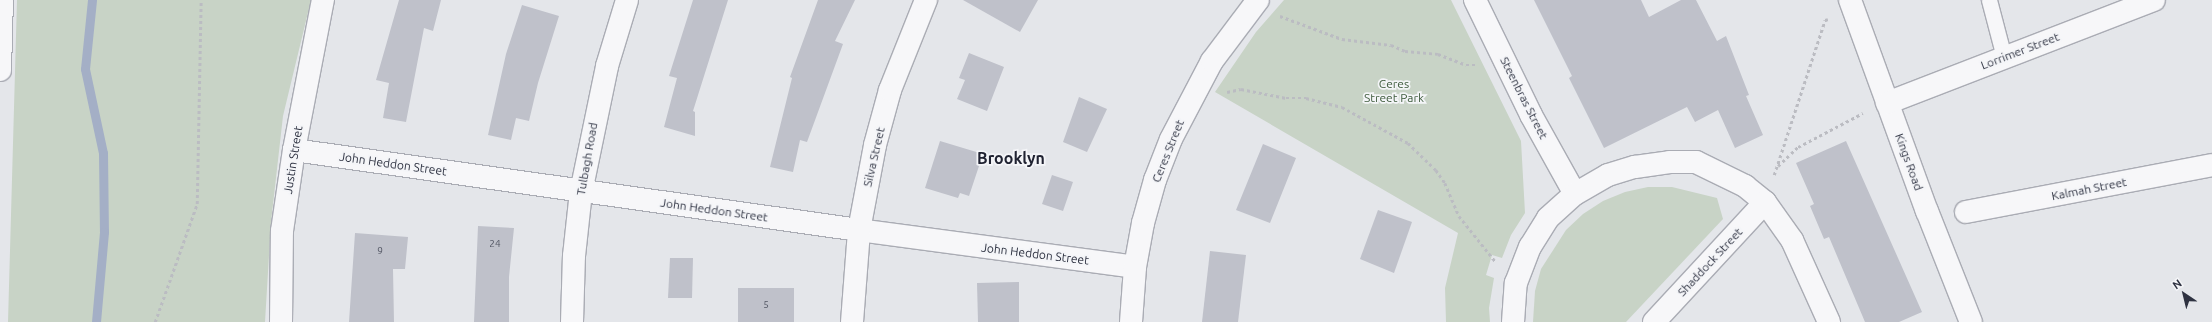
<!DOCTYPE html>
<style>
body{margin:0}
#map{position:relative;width:2212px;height:322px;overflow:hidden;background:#e4e6ea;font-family:Ubuntu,sans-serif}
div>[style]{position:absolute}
.green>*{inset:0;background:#c8d3c6}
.stream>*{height:9px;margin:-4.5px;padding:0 4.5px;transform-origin:4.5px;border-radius:4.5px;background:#a4afc6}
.building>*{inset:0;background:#bfc1ca}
.path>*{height:2.5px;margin-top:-1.25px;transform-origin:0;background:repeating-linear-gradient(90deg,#bbbcc2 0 3px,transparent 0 6px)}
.roads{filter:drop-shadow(1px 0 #aaacb4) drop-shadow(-1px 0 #aaacb4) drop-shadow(0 1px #aaacb4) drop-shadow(0 -1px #aaacb4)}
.service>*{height:15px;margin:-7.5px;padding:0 7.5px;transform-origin:7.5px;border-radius:7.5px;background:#f7f7f9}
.minor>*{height:22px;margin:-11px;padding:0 11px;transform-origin:11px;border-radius:11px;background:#f7f7f9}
span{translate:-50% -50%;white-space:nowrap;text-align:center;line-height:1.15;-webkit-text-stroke:3.5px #f4f5f8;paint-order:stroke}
.number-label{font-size:10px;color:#525663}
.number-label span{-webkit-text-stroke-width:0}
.street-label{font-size:12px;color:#2e3241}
.park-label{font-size:12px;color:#3e5b3c}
.district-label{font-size:16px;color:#202332;font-weight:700}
.north{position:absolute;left:2164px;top:274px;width:40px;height:40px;-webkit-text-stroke:3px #f4f5f8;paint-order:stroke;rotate:325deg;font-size:11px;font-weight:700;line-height:16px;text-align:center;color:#2e3241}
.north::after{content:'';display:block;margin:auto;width:14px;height:18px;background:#2e3241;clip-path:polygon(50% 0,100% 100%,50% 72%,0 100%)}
</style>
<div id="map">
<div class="green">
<i style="clip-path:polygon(17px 0,311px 0,283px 116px,271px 222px,265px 322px,8px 322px)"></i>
<i style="clip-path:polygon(1284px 0,1451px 0,1521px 141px,1525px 213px,1511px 235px,1502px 258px,1492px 255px,1486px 275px,1494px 278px,1489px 308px,1490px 322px,1446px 322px,1445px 288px,1458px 233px,1215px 92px,1256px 32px)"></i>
<i style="clip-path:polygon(1648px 187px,1672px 187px,1717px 198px,1723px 219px,1626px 322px,1533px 322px,1535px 291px,1541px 269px,1566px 230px,1583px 214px,1603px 201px,1625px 192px)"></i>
</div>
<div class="stream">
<i style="left:92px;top:0;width:69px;rotate:95.8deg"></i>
<i style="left:85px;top:69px;width:86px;rotate:77.9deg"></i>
<i style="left:103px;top:153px;width:79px;rotate:89.3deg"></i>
<i style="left:104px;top:232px;width:90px;rotate:95.1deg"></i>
</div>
<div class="building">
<i style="clip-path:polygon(399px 0,441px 0,433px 31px,424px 28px,406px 122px,383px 118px,389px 83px,376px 80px)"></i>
<i style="clip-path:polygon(693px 0,728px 0,693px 111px,695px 112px,695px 136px,664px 127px,677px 78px,669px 76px)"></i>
<i style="clip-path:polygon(818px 0,855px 0,835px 41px,843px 44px,807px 142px,800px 140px,793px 172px,770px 167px,792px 78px,790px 77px)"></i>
<i style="clip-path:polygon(963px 0,1038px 0,1020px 32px)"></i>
<i style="clip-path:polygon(1534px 0,1641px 0,1649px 17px,1681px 0,1696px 0,1717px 41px,1726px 36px,1749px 95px,1746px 96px,1763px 135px,1735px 148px,1718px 110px,1695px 122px,1687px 107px,1604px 148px,1569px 78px,1572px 76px)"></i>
<i style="clip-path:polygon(522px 5px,559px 16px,538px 83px,529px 121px,516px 118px,511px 140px,488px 135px,506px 54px)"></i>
<i style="clip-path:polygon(969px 53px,1004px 67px,987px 111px,957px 99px,965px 80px,959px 78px)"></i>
<i style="clip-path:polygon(1079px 97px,1107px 109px,1087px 152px,1063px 142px)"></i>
<i style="clip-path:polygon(940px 141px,983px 154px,969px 196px,960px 193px,958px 198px,925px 188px)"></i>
<i style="clip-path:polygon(1846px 141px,1922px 312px,1899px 322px,1865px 322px,1829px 237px,1824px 239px,1810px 206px,1814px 204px,1796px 163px)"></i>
<i style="clip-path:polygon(1263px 144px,1296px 158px,1270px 223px,1236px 210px)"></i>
<i style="clip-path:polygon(1052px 175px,1073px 182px,1063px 211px,1042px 204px)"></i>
<i style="clip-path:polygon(1378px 210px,1412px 222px,1394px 273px,1360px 259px)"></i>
<i style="clip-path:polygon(478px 226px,514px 228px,509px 277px,509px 322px,474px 322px)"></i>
<i style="clip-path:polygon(355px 233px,408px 237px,405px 269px,393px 269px,394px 322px,349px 322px)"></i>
<i style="clip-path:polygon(1210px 251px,1246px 255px,1238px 322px,1202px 322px)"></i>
<i style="clip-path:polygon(670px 258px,693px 258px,692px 298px,668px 298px)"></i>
<i style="clip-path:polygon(1019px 282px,1019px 322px,978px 322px,977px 283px)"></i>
<i style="clip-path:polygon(738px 288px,794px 288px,794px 322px,738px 322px)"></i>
</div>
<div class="path">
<i style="left:1280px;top:16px;width:66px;rotate:20.4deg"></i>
<i style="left:1342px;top:39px;width:49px;rotate:7deg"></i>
<i style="left:1391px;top:45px;width:15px;rotate:23deg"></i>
<i style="left:1405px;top:51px;width:33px;rotate:5deg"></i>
<i style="left:1438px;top:54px;width:30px;rotate:21deg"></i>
<i style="left:1466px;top:65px;width:11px"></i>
<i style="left:1227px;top:92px;width:14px;rotate:-12deg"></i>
<i style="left:1241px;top:89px;width:46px;rotate:11.3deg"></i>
<i style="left:1286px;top:98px;width:20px"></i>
<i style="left:1306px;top:98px;width:37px;rotate:14deg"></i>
<i style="left:1342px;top:107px;width:75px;rotate:28.6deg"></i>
<i style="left:1408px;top:143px;width:39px;rotate:44deg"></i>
<i style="left:1436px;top:170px;width:16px;rotate:55deg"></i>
<i style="left:1445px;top:183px;width:36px;rotate:67deg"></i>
<i style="left:1459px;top:216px;width:58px;rotate:51.3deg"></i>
<i style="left:1778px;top:166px;width:28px;rotate:-44deg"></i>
<i style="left:1798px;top:147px;width:73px;rotate:-27.6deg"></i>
<i style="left:1774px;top:175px;width:163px;rotate:-71.8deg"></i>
<i style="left:1825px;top:20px;width:3px;rotate:-18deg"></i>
<i style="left:155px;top:322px;width:125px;rotate:-70.4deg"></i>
<i style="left:197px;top:204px;width:204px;rotate:-88.9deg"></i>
</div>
<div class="roads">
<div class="service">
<i style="left:1989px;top:0;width:59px;rotate:75.3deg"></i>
</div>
<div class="minor">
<i style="left:1475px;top:0;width:128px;rotate:64deg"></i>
<i style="left:1531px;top:115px;width:90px;rotate:60.9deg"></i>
<i style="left:1850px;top:0;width:225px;rotate:70deg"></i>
<i style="left:1927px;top:211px;width:119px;rotate:68.4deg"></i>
<i style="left:0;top:70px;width:70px;rotate:-88.4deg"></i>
<i style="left:1887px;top:103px;width:286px;rotate:-21.1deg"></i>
<i style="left:294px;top:150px;width:571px;rotate:8.06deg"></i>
<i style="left:859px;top:230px;width:278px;rotate:7.6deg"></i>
<i style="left:1966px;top:212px;width:250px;rotate:-10.8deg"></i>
<i style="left:281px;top:322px;width:91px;rotate:-89.4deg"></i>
<i style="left:282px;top:231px;width:82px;rotate:-81.6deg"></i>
<i style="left:294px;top:150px;width:153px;rotate:-79.1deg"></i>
<i style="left:572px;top:322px;width:66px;rotate:-88.3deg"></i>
<i style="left:574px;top:256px;width:64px;rotate:-83.8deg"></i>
<i style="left:581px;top:192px;width:129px;rotate:-78.3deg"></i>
<i style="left:607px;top:66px;width:69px;rotate:-73.1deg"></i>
<i style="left:852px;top:322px;width:92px;rotate:-85.6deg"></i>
<i style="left:859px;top:230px;width:86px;rotate:-79.3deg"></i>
<i style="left:875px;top:145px;width:57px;rotate:-74.7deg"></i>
<i style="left:890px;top:90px;width:97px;rotate:-68.2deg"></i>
<i style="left:1131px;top:322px;width:55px;rotate:-85.8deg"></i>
<i style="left:1135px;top:267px;width:45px;rotate:-79.7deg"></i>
<i style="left:1143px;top:223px;width:45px;rotate:-74.4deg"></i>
<i style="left:1155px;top:180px;width:44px;rotate:-68.7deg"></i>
<i style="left:1171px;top:139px;width:88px;rotate:-62.3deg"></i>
<i style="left:1212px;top:61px;width:76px;rotate:-53deg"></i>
<i style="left:1513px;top:322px;width:39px;rotate:-86deg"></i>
<i style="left:1516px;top:283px;width:39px;rotate:-69deg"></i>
<i style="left:1530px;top:247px;width:34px;rotate:-58deg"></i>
<i style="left:1548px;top:218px;width:36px;rotate:-42deg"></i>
<i style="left:1575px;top:194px;width:38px;rotate:-30deg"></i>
<i style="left:1608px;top:175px;width:28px;rotate:-17deg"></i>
<i style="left:1635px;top:167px;width:35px;rotate:-8deg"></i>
<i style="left:1670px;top:162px;width:26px"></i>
<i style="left:1696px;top:162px;width:55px;rotate:26.1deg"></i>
<i style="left:1745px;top:186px;width:26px;rotate:39deg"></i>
<i style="left:1765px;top:202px;width:47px;rotate:54.6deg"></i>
<i style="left:1792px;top:240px;width:90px;rotate:65.7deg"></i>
<i style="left:1654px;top:322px;width:163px;rotate:-47.2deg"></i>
</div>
</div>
<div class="number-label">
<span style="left:495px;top:244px">24</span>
<span style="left:380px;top:251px">9</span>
<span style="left:766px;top:305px">5</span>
</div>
<div class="street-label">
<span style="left:2020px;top:51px;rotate:-21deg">Lorrimer Street</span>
<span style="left:1524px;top:98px;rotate:63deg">Steenbras Street</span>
<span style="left:1168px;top:151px;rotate:-68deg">Ceres Street</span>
<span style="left:874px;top:157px;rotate:-77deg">Silva Street</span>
<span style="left:587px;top:159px;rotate:-80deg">Tulbagh Road</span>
<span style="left:293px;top:160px;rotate:-81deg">Justin Street</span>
<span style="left:1909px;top:162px;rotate:70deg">Kings Road</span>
<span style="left:393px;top:164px;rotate:8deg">John Heddon Street</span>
<span style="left:2089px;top:189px;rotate:-11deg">Kalmah Street</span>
<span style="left:714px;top:210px;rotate:8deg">John Heddon Street</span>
<span style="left:1035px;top:254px;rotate:7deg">John Heddon Street</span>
<span style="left:1710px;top:262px;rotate:-47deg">Shaddock Street</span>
</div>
<div class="park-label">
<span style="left:1394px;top:91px">Ceres<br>Street Park</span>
</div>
<div class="district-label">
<span style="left:1011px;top:158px">Brooklyn</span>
</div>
<div class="north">N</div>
</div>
